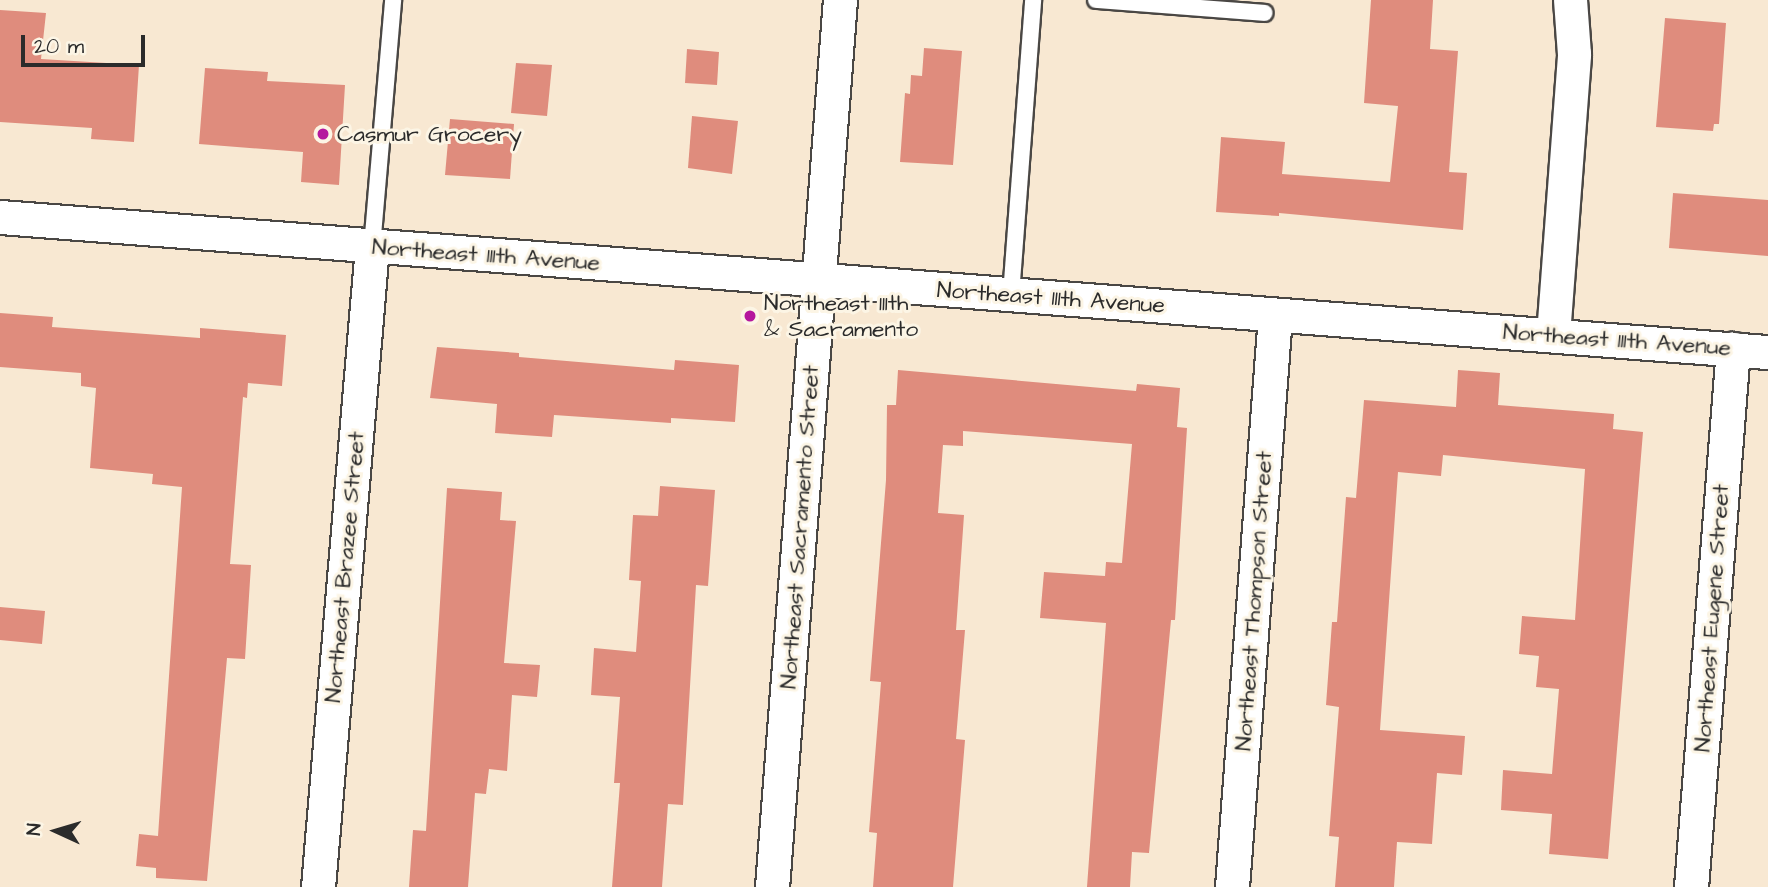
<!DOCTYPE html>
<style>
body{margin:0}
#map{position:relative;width:1768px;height:887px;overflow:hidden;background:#f8e8d2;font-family:"Architects Daughter",sans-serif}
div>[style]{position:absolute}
.building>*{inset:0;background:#df8c7d}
.roads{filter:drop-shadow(2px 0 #4a4744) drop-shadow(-2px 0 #4a4744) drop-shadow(0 2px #4a4744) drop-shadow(0 -2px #4a4744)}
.service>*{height:16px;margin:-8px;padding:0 8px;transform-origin:8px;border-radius:8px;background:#fff}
.minor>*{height:33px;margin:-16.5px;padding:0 16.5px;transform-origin:16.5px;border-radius:16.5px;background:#fff}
.dots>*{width:19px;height:19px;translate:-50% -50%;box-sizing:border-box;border:4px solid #fcf5e5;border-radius:50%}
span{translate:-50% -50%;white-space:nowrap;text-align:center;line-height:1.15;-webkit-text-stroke:6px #fcf5e5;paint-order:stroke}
.poi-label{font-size:23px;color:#2b2b2b}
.left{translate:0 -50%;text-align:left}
.street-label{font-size:23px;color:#2b2b2b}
.north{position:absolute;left:21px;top:796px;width:70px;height:70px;-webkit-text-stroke:5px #fcf5e5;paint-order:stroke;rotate:274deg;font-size:19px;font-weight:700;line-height:28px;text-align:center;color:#2b2b2b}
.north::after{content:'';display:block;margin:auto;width:24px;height:32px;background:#2b2b2b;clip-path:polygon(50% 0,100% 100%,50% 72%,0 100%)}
.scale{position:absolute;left:21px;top:35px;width:124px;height:32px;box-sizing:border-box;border:4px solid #2b2b2b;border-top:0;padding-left:9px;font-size:21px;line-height:24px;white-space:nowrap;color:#2b2b2b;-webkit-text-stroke:5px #fcf5e5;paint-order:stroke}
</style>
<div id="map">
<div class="building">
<i style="clip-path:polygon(1371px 0,1433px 0,1430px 49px,1458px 51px,1449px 172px,1467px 173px,1463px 230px,1279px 213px,1279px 216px,1216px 212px,1221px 137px,1285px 142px,1282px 174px,1390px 182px,1398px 106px,1364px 103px)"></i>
<i style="clip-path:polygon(0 10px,46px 13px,41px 59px,139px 65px,134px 142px,91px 139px,92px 128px,0 122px)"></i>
<i style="clip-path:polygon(1665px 18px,1726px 23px,1719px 124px,1714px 124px,1713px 131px,1656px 127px)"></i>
<i style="clip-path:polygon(924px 48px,962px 51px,953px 165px,900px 162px,905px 93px,910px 94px,911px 75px,922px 76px)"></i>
<i style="clip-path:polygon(687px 49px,719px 52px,717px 85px,685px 83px)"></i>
<i style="clip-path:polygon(516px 63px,552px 65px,547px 116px,511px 113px)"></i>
<i style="clip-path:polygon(205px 68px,268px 72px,267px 81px,345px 85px,339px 185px,301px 182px,303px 152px,199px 144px)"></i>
<i style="clip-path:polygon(692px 116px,738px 121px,732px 174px,688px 168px)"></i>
<i style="clip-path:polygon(450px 119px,514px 124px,510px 179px,445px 175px)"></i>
<i style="clip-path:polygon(1673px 193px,1768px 200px,1768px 256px,1669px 248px)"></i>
<i style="clip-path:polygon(0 313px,53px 317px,52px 327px,200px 338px,200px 328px,286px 335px,282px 386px,248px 383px,247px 398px,243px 397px,230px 564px,251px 565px,245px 659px,227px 658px,207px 881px,156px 878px,156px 868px,136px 866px,139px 834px,158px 836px,182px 487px,152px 484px,153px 474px,90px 468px,96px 388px,81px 386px,81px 373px,0 367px)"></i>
<i style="clip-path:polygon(437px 347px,519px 353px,519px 357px,674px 370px,675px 360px,739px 365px,735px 422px,671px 418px,671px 423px,554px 415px,552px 437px,495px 433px,497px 404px,430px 398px)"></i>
<i style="clip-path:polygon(898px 370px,1136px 391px,1137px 384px,1180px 388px,1177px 427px,1187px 428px,1175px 620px,1171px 620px,1149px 853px,1132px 852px,1130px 887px,1087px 887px,1106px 623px,1040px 618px,1044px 572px,1105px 576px,1106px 562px,1122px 563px,1132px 444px,963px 431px,963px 446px,943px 445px,938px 513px,964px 515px,956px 630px,965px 630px,956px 739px,965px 740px,953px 887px,873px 887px,877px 833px,869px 832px,881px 682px,870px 681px,886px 480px,887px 405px,896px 405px)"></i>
<i style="clip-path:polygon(1458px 370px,1500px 373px,1498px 405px,1614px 414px,1613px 429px,1643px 432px,1608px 859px,1549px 854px,1552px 814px,1501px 810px,1503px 770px,1552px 774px,1559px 689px,1536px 687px,1539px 656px,1519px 654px,1522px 616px,1575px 620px,1585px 469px,1443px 455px,1441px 476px,1398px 472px,1380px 730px,1465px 736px,1462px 775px,1437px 773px,1432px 844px,1397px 842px,1394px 887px,1335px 887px,1339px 837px,1329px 836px,1339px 707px,1326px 705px,1332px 622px,1337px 622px,1346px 497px,1356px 498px,1364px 400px,1456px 407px)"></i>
<i style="clip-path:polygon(660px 486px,715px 490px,708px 586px,696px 585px,683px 805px,668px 804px,662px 887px,612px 887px,620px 783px,614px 783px,620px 697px,591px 695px,594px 648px,636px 652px,641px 581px,629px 580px,633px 515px,658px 516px)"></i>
<i style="clip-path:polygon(447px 488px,502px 492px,500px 520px,516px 521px,504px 663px,540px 665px,537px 697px,512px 695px,507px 771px,489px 769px,486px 794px,475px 793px,468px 887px,409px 887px,413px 830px,426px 831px)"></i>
<i style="clip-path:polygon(0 607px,45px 611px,42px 644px,0 640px)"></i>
</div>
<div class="roads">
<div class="service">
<i style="left:1096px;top:0;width:169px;rotate:4.4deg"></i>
<i style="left:372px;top:247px;width:248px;rotate:-85.1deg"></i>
<i style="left:1011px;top:295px;width:296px;rotate:-85.7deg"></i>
</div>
<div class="minor">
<i style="left:0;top:217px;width:1773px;rotate:4.37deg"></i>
<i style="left:1553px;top:335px;width:282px;rotate:-85.7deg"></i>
<i style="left:1574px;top:54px;width:54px;rotate:-94.2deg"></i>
<i style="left:318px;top:887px;width:642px;rotate:-85.18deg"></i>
<i style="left:772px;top:887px;width:890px;rotate:-85.62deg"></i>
<i style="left:1232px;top:887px;width:574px;rotate:-85.7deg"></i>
<i style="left:1691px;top:887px;width:540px;rotate:-85.54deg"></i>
</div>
</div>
<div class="dots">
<i style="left:323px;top:134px;background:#b5179e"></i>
<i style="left:750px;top:316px;background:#b5179e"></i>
</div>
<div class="poi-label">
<span class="left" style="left:337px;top:134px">Casmur Grocery</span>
<span class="left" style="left:764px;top:316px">Northeast 111th<br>&amp; Sacramento</span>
</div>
<div class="street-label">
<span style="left:486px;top:255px;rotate:4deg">Northeast 111th Avenue</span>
<span style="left:1051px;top:298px;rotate:4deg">Northeast 111th Avenue</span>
<span style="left:1617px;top:340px;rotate:4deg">Northeast 111th Avenue</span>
<span style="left:800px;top:527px;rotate:-86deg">Northeast Sacramento Street</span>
<span style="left:345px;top:567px;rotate:-85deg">Northeast Brazee Street</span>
<span style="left:1254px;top:601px;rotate:-86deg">Northeast Thompson Street</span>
<span style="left:1712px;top:618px;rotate:-86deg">Northeast Eugene Street</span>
</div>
<div class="north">N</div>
<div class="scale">20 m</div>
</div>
